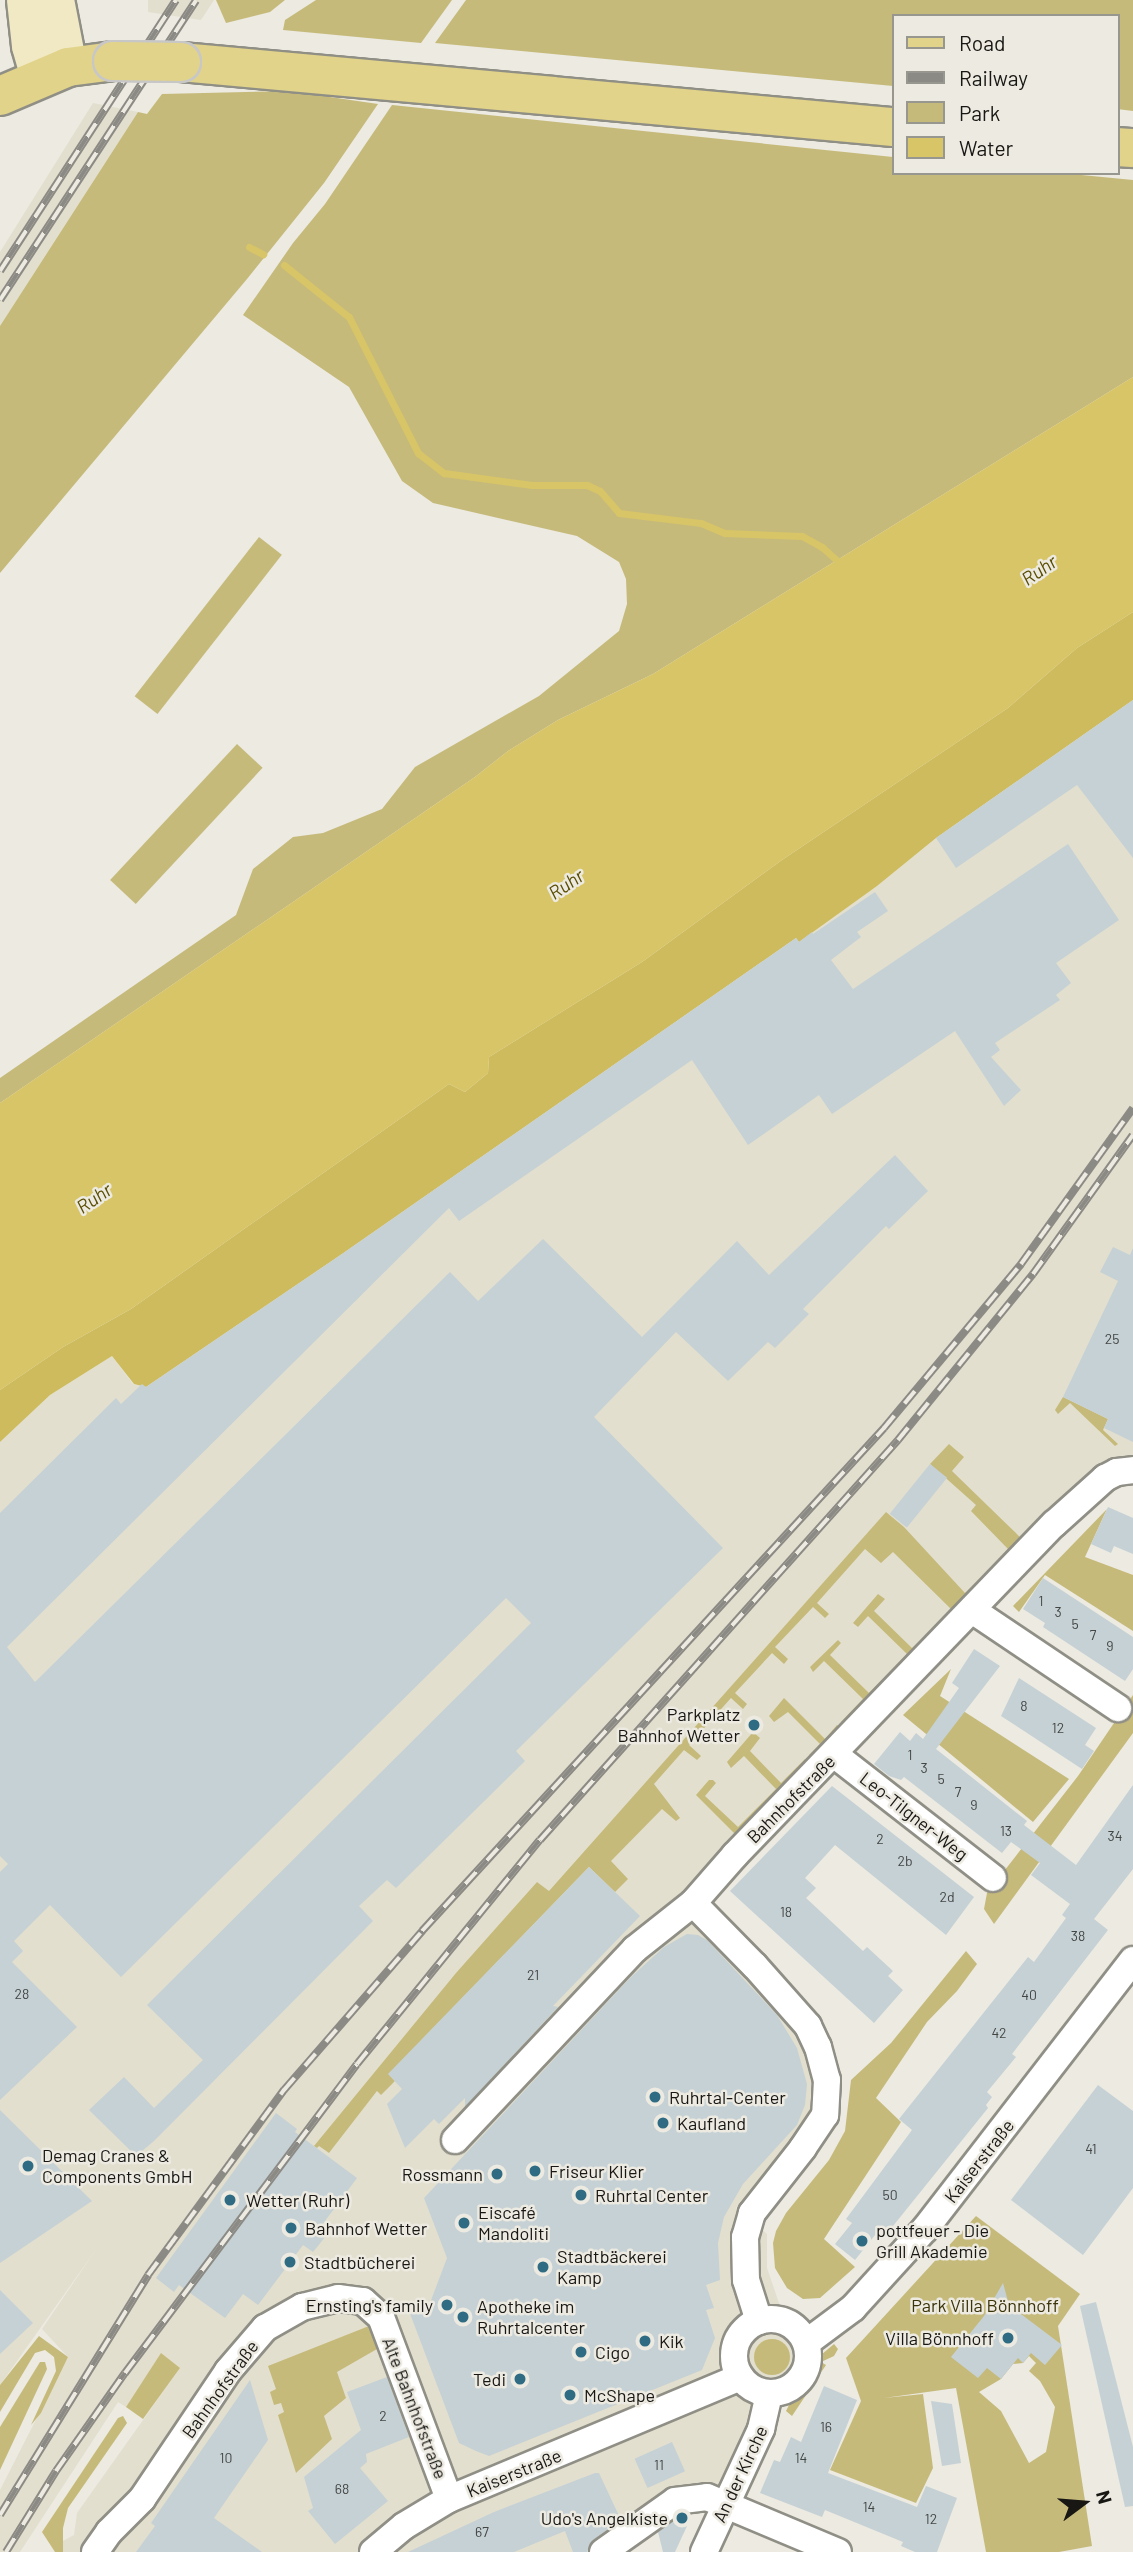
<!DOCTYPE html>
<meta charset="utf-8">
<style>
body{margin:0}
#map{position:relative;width:1133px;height:2552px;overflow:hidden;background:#eceae1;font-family:Barlow,sans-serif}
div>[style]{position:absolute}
.built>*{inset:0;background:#e2dfce}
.green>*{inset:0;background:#c6ba7b;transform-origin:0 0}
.round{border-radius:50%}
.forest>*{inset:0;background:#cebb5d}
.water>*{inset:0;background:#d8c567}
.stream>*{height:7px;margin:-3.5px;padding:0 3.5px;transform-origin:3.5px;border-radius:3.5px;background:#d8c567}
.building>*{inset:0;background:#c6d1d5;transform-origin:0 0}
.roads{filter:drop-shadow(2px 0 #908f86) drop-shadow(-2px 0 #908f86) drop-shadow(0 2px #908f86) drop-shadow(0 -2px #908f86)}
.street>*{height:26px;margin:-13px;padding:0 13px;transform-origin:13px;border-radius:13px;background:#fff}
.street>.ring{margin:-13px;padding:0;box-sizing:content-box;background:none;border:26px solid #fff;border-radius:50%}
.secondary>*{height:38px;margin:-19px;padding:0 19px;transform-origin:19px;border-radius:19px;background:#f0e9c4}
.primary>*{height:38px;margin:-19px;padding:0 19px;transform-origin:19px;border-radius:19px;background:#e1d389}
.rail>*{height:8px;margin-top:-4px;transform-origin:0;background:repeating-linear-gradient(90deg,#eceae1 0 16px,#8c8a84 0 32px);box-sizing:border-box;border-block:2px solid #8c8a84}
.bridges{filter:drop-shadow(2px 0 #c8c7c7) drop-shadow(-2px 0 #c8c7c7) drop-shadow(0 2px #c8c7c7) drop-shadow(0 -2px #c8c7c7)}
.primary-bridge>*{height:38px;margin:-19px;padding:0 19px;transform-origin:19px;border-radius:19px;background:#e1d389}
.dots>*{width:19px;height:19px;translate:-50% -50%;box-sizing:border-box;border:4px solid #eceae1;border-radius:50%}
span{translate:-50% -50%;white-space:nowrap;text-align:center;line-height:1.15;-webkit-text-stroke:5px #eceae1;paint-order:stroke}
.number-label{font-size:14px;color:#444644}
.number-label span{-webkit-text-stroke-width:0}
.poi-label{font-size:18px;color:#181714}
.right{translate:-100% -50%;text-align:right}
.left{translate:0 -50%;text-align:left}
.street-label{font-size:18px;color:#181714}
.park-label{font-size:18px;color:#3b340a}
.water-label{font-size:19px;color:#5a4d00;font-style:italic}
.legend{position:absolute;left:892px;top:14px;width:228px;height:161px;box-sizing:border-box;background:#eceae1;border:2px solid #97968f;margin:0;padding:9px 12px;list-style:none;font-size:21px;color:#181714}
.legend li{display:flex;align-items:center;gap:14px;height:35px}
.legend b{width:35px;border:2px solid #97968f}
.north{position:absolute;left:1049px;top:2468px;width:70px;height:70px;-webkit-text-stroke:5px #eceae1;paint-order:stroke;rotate:74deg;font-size:19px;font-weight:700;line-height:28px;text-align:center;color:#181714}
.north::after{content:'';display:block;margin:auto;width:24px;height:32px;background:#181714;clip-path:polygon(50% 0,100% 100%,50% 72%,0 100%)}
</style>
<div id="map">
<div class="built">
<i style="clip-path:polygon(148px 0,214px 0,201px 20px,148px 12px)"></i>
<i style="clip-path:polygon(93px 103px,138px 112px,0 326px,0 252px)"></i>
<i style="clip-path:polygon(evenodd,1133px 700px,1133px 1460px,685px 1903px,801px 2036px,810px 2059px,816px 2091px,810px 2118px,736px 2208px,767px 2234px,767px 2268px,781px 2309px,825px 2329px,806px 2343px,808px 2359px,797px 2383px,783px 2392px,769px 2394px,727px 2504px,706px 2497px,603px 2552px,63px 2552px,63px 2541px,74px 2535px,77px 2513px,180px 2368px,148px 2374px,126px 2407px,118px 2402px,20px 2552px,0 2552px,0 2490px,68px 2357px,42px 2329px,97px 2248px,0 2385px,0 1442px,50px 1395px,112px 1356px,133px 1384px,146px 1387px,342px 1254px,796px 938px,799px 941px,877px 886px,936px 838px,1133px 700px,580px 1857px,589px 1867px,388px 2074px,395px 2082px,377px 2091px,329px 2153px,319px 2146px,537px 1882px,549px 1892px,580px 1857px)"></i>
</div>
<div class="green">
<i style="clip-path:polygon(216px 0,285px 0,270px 12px,226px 23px)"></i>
<i style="clip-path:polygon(316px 0,452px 0,421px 43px,283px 30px,285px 20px)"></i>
<i style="clip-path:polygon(466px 0,1133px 0,1133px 111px,1117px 109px,1117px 16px,893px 16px,893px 86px,435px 43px)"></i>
<i style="clip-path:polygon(289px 91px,378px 104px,324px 183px,247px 279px,0 573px,0 326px,138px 112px,147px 114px,162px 94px)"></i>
<i style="clip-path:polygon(392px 105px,893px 157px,893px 173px,1061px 173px,1133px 180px,1133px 377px,653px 674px,558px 720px,508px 751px,475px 777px,0 1103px,0 1078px,236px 915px,253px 869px,293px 837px,323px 833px,382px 809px,415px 767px,539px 696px,619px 631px,627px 604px,626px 579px,619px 562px,577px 536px,433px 503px,402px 481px,349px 387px,243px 315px,293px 243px,325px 204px)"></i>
<i style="left:259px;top:537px;width:29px;height:202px;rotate:38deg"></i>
<i style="left:237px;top:744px;width:35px;height:186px;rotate:43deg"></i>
<i style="clip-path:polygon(1063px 1397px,1108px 1419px,1103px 1430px,1118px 1444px,1115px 1446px,1070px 1403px,1058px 1414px,1055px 1410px)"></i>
<i style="clip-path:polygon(949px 1444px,964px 1457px,952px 1471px,1022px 1539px,1000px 1568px,995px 1563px,1008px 1549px,971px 1511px,976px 1505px,930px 1464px)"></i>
<i style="clip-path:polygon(1107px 1509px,1085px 1557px,1133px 1575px,1133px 1631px,1045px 1575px,1019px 1612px,1013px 1606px)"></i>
<i style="clip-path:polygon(886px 1512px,904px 1527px,965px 1593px,981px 1578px,985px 1583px,945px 1625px,940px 1620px,951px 1609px,893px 1552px,881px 1563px,865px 1549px,817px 1603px,829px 1614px,825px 1618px,813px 1607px,775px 1647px,788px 1659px,784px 1664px,772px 1653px,735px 1693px,747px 1704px,743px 1709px,731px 1698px,689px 1745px,701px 1756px,697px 1760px,684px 1750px,654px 1784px,680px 1818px,676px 1821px,662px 1809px,611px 1861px,628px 1879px,615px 1892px,589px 1867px,389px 2074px,395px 2081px,381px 2095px,377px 2091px,329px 2153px,319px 2146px,317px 2148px,314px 2146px,456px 1973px,537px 1882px,549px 1891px)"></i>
<i style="clip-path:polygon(878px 1594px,885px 1599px,874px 1611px,912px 1648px,924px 1637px,929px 1641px,845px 1727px,841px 1722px,863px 1699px,824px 1661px,813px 1672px,810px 1667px,838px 1640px,841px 1643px,830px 1655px,869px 1693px,907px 1654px,868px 1616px,858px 1627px,853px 1623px)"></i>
<i style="clip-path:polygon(951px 1669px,940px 1696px,1069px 1779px,1033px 1822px,903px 1715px)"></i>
<i style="clip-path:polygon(1133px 1695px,1133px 1733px,994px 1924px,984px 1909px,987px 1893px,1078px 1776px)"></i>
<i style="clip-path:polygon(784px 1698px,825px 1739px,837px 1725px,842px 1730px,813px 1760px,809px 1755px,820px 1744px,788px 1712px,774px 1722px,769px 1716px)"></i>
<i style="clip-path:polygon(753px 1732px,760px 1738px,750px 1751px,781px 1783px,805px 1759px,809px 1763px,738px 1837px,696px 1795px,709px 1780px,713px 1780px,716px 1783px,705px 1796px,738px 1827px,776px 1789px,744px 1756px,731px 1768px,727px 1762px)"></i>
<i style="clip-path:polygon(966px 1951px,977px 1964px,957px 1991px,927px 2022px,876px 2098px,901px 2122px,824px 2239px,855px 2267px,820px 2298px,803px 2299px,787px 2288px,775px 2268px,773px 2243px,776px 2231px,786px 2213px,829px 2160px,845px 2131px,851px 2080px,891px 2043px)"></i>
<i style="clip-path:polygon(evenodd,976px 2216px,1080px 2294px,1058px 2326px,1092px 2546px,1059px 2552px,986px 2552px,956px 2388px,884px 2398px,923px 2394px,933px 2468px,916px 2503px,830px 2470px,861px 2401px,846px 2358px,976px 2216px,1029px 2356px,1036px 2363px,1029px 2371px,1040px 2381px,1055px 2407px,1046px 2452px,1029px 2463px,1001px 2411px,979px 2392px,1001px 2379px,1013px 2364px,1023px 2363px,1029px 2356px)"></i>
<i style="clip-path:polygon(369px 2326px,377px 2349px,337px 2372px,346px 2398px,324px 2416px,332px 2439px,296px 2473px,278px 2415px,284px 2412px,281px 2403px,274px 2405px,270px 2392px,276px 2389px,268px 2366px)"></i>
<i style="clip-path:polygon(39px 2336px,68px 2357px,41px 2413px,31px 2425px,56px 2371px,54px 2357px,45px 2350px,35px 2353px,0 2412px,0 2385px)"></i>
<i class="round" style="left:754px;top:2339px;width:36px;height:36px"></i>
<i style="clip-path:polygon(834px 2344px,838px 2349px,834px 2356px,821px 2362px,826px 2365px,792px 2416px,786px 2411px,789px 2405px,810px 2383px,821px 2355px)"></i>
<i style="clip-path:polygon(161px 2353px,180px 2368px,143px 2419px,126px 2407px)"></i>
<i style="clip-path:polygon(40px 2362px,45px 2362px,47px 2369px,0 2470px,0 2427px)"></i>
<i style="clip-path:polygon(123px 2416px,127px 2423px,68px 2508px,63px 2528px,63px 2552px,55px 2552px,42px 2532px,118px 2418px)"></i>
</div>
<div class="forest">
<i style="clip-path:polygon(1133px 612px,1133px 700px,936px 838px,877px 886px,799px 942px,796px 938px,342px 1254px,146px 1387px,134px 1384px,112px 1356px,50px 1395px,0 1442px,0 1390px,63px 1347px,131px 1309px,449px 1084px,465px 1092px,488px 1073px,489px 1057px,642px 962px,782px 860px,1008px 708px,1077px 648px)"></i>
</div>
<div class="water">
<i style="clip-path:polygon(1133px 377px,1133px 612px,1077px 648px,1008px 708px,782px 860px,642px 962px,489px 1057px,488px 1073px,465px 1092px,449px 1084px,131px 1309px,63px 1347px,0 1390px,0 1103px,475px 777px,508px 751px,558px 720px,653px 674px)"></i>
</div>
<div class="stream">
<i style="left:249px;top:247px;width:16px;rotate:27deg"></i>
<i style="left:284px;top:265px;width:83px;rotate:38.7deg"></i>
<i style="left:349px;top:317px;width:153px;rotate:63.1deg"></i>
<i style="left:418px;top:453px;width:33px;rotate:38deg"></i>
<i style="left:444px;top:473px;width:89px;rotate:7.8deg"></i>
<i style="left:532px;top:485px;width:55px"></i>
<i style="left:587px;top:485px;width:14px;rotate:25deg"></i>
<i style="left:600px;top:491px;width:29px;rotate:49deg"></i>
<i style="left:619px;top:513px;width:83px;rotate:7deg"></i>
<i style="left:701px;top:523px;width:26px;rotate:23deg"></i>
<i style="left:725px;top:533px;width:77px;rotate:2.2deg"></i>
<i style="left:802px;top:536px;width:23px;rotate:29deg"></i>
<i style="left:822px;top:547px;width:25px;rotate:42deg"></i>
</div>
<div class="building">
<i style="clip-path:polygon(1133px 700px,1133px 858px,1077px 785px,956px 868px,936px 838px)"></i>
<i style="clip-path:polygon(1068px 844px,1119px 920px,1056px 963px,1071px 983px,1056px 995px,1060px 1000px,995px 1043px,1000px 1050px,991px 1057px,1021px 1090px,1004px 1106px,955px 1031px,832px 1114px,819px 1095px,748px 1145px,692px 1060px,459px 1221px,449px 1208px,7px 1647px,35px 1682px,450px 1272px,478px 1301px,543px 1239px,642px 1337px,737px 1241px,769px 1275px,895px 1155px,928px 1191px,889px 1229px,886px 1226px,803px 1309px,809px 1314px,775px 1348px,768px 1342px,728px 1381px,676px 1332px,594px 1417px,723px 1548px,516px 1751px,525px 1761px,396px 1888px,387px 1880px,359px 1906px,373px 1921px,154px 2141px,136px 2156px,89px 2110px,124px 2077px,154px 2108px,203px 2060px,147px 2005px,531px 1623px,506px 1598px,121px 1977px,50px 1905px,14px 1941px,23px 1951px,12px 1962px,77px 2027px,0 2100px,0 1872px,8px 1864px,0 1856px,0 1513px,116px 1398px,121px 1404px,142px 1384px,146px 1387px,342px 1254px,796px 938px,799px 942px,812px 932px,813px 934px,875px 892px,888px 911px,857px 932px,861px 937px,831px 960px,853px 989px)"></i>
<i style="clip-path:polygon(1113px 1247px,1130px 1255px,1133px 1248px,1133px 1442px,1104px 1428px,1108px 1419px,1063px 1397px,1118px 1281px,1100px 1272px)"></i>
<i style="left:930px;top:1464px;width:22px;height:64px;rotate:39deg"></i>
<i style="clip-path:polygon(1108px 1507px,1133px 1518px,1133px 1554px,1114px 1546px,1111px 1553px,1091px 1544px)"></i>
<i style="clip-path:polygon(1043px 1578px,1133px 1637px,1133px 1669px,1125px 1681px,1043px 1627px,1045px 1623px,1023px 1609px)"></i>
<i style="clip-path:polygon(974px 1649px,1000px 1666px,936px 1749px,1027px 1821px,1024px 1825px,1076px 1865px,1133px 1785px,1133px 1869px,1094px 1919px,1108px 1930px,1012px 2054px,1016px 2057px,987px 2092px,992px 2097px,986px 2105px,988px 2108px,889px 2231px,884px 2234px,879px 2230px,855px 2260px,835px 2244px,852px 2223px,846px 2219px,912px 2130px,899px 2119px,1028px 1957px,1034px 1962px,1066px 1918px,1062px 1915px,1070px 1904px,1031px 1875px,1040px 1863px,1011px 1842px,1002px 1853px,904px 1777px,901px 1780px,889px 1776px,874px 1764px,900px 1732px,910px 1741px,916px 1733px,923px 1739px,959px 1688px,952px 1683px)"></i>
<i style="clip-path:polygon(1019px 1678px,1096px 1728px,1085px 1745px,1094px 1751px,1082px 1769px,1001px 1716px)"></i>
<i style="clip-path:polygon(832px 1786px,974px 1897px,946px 1935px,835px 1845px,805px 1878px,816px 1888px,806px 1898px,863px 1951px,867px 1947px,893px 1971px,888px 1976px,903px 1990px,874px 2023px,730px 1891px)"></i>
<i style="clip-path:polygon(589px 1867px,640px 1916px,553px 2006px,558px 2007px,465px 2107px,465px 2098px,439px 2124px,434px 2119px,405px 2148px,387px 2104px,402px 2089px,388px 2074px)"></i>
<i style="clip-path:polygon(687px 1934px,698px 1935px,707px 1940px,777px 2015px,797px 2048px,807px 2084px,805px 2105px,797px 2125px,743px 2184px,724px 2217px,718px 2243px,720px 2280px,706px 2285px,714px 2308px,706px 2310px,715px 2338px,702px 2370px,489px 2456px,476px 2451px,459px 2443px,409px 2311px,430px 2303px,447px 2258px,424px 2198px,630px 1978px,664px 1947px)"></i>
<i style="clip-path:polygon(1098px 2085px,1133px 2111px,1133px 2188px,1083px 2255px,1011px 2200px)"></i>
<i style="clip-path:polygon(0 2110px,92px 2201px,0 2263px)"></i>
<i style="clip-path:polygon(276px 2113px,297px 2129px,295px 2132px,357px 2178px,322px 2225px,330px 2231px,313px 2252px,303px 2245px,258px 2305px,243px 2294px,225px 2318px,179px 2285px,174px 2292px,156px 2278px)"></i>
<i style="clip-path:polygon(1003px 2283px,1009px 2305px,1062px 2345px,1045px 2365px,1031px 2353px,1023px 2363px,1018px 2358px,1001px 2379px,987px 2368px,978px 2378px,951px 2357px,984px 2316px)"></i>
<i style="clip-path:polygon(0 2290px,33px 2323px,0 2354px)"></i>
<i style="clip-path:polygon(1096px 2302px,1133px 2447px,1133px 2506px,1125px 2507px,1080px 2306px)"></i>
<i style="clip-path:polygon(387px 2377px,409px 2437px,366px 2454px,367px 2462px,360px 2468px,388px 2501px,335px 2544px,308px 2511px,313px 2508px,304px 2477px,361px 2430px,347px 2392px)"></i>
<i style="clip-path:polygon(250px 2380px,268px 2440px,214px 2518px,262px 2552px,136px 2552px,155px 2526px,151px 2523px)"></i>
<i style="clip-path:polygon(824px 2386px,857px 2400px,828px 2473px,917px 2507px,926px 2486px,957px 2498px,937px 2552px,915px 2552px,901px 2546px,903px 2542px,825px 2510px,822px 2517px,760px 2493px,774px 2460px,780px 2462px,791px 2437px,801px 2442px)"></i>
<i style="clip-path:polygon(931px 2401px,952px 2404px,961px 2463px,942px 2466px)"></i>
<i style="left:672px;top:2442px;width:32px;height:41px;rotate:66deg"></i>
<i style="clip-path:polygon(595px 2473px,599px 2473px,621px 2520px,593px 2540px,587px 2552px,573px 2552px,565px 2531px,514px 2552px,408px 2552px,494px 2512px)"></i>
<i style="clip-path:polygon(681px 2516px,687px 2526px,675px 2552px,663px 2552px,658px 2532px)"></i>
</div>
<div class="roads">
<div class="street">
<i style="left:972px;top:1610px;width:176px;rotate:33.9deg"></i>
<i style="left:835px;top:1755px;width:200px;rotate:37.9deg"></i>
<i style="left:693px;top:1903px;width:88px;rotate:45.5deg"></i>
<i style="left:755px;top:1966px;width:80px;rotate:48.5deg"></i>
<i style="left:808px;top:2026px;width:23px;rotate:65deg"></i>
<i style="left:818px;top:2047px;width:34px;rotate:75deg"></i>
<i style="left:827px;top:2080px;width:35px;rotate:93deg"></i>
<i style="left:825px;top:2115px;width:40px;rotate:124deg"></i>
<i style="left:803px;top:2148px;width:83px;rotate:128.1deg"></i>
<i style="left:752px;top:2213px;width:25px;rotate:106deg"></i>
<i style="left:745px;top:2237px;width:43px;rotate:88.7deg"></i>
<i style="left:746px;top:2280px;width:43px;rotate:72.4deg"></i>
<i style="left:455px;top:2140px;width:262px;rotate:-46.7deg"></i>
<i style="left:635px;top:1949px;width:74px;rotate:-38.4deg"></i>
<i style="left:693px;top:1903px;width:64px;rotate:-48.8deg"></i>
<i style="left:735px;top:1855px;width:460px;rotate:-46.1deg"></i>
<i style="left:1054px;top:1524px;width:69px;rotate:-42deg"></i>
<i style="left:1105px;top:1478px;width:13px;rotate:-27deg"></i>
<i style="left:1117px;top:1472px;width:16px;rotate:-7deg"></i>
<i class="ring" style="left:734px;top:2319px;width:48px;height:48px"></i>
<i style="left:806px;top:2343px;width:59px;rotate:-36.7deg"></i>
<i style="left:853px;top:2308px;width:107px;rotate:-47.7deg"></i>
<i style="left:925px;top:2229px;width:340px;rotate:-52.3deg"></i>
<i style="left:95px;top:2552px;width:24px;rotate:-55deg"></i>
<i style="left:109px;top:2532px;width:47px;rotate:-45deg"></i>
<i style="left:142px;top:2499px;width:154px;rotate:-56.1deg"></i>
<i style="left:228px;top:2371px;width:57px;rotate:-49.3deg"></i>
<i style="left:265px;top:2328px;width:43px;rotate:-29.6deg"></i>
<i style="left:302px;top:2307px;width:37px;rotate:-14deg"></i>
<i style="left:338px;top:2298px;width:25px;rotate:7deg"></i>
<i style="left:363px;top:2301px;width:24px;rotate:42deg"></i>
<i style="left:381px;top:2317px;width:194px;rotate:69.5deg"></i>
<i style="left:373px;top:2552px;width:40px;rotate:-40deg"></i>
<i style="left:404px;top:2526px;width:52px;rotate:-31deg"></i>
<i style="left:449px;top:2499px;width:316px;rotate:-22.7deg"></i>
<i style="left:603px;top:2552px;width:88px;rotate:-35.3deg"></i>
<i style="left:675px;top:2501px;width:32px;rotate:-7deg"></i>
<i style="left:707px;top:2497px;width:142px;rotate:22.8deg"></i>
<i style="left:704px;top:2552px;width:136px;rotate:-65.1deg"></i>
<i style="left:761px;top:2429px;width:36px;rotate:-77deg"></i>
</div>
<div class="secondary">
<i style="left:26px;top:0;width:46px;rotate:83.8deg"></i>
<i style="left:31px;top:46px;width:32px;rotate:74deg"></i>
<i style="left:55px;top:0;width:68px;rotate:79deg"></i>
</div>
<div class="primary">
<i style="left:181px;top:62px;width:715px;rotate:5.22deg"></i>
<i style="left:0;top:96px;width:74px;rotate:-23.1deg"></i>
<i style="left:68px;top:67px;width:45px;rotate:-7.6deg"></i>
<i style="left:1117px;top:147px;width:16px;rotate:4deg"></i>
</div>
</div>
<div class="rail">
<i style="left:0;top:271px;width:323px;rotate:-57deg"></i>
<i style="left:0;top:300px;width:358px;rotate:-56.8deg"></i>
<i style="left:0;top:2515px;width:282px;rotate:-58.3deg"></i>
<i style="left:148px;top:2275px;width:230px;rotate:-53.7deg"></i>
<i style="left:284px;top:2090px;width:211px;rotate:-49deg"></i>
<i style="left:422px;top:1931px;width:683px;rotate:-47.43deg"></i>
<i style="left:884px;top:1428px;width:214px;rotate:-50.1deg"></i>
<i style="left:1021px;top:1264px;width:192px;rotate:-54.3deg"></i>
<i style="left:6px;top:2552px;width:95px;rotate:-58.3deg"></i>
<i style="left:56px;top:2471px;width:120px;rotate:-54.9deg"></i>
<i style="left:125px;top:2373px;width:386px;rotate:-53.1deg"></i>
<i style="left:357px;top:2064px;width:289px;rotate:-50.8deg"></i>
<i style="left:540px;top:1840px;width:537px;rotate:-48.17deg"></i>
<i style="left:898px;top:1440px;width:214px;rotate:-50.9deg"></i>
<i style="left:1033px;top:1274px;width:171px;rotate:-54.3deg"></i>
</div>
<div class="bridges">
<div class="primary-bridge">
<i style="left:113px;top:61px;width:68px;rotate:0.8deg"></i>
</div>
</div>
<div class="dots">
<i style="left:754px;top:1725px;background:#2f6c83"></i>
<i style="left:655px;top:2097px;background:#2f6c83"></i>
<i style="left:663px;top:2123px;background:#2f6c83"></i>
<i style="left:28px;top:2166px;background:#2f6c83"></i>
<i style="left:535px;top:2171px;background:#2f6c83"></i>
<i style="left:497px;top:2174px;background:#2f6c83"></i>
<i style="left:581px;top:2195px;background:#2f6c83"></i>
<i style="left:230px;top:2200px;background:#2f6c83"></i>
<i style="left:464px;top:2223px;background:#2f6c83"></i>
<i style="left:291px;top:2228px;background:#2f6c83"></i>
<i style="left:862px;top:2241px;background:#2f6c83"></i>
<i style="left:290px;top:2262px;background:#2f6c83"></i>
<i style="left:543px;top:2267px;background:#2f6c83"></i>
<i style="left:447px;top:2305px;background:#2f6c83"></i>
<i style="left:463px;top:2317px;background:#2f6c83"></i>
<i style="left:1008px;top:2338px;background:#2f6c83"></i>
<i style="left:645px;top:2341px;background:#2f6c83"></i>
<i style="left:581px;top:2352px;background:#2f6c83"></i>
<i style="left:520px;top:2379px;background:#2f6c83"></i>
<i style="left:570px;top:2395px;background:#2f6c83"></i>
<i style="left:682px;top:2518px;background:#2f6c83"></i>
</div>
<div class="number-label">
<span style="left:1112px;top:1339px">25</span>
<span style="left:1041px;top:1601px">1</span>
<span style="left:1058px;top:1612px">3</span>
<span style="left:1075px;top:1624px">5</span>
<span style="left:1093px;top:1635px">7</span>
<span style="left:1110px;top:1646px">9</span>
<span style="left:1024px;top:1706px">8</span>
<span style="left:1058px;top:1728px">12</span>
<span style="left:910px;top:1755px">1</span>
<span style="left:924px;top:1768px">3</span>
<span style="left:941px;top:1779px">5</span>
<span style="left:958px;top:1792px">7</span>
<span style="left:974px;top:1805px">9</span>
<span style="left:1006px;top:1831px">13</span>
<span style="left:1115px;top:1836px">34</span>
<span style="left:880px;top:1839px">2</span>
<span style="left:905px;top:1861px">2b</span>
<span style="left:947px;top:1897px">2d</span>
<span style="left:786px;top:1912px">18</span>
<span style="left:1078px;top:1936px">38</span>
<span style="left:533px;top:1975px">21</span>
<span style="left:22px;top:1994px">28</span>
<span style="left:1029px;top:1995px">40</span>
<span style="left:999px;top:2033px">42</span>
<span style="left:1091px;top:2149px">41</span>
<span style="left:890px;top:2195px">50</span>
<span style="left:383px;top:2416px">2</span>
<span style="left:826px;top:2427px">16</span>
<span style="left:226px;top:2458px">10</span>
<span style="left:801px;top:2458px">14</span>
<span style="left:659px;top:2465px">11</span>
<span style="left:342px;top:2489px">68</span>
<span style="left:869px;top:2507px">14</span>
<span style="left:931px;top:2519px">12</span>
<span style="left:482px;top:2532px">67</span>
</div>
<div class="poi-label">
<span class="right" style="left:740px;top:1725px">Parkplatz<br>Bahnhof Wetter</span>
<span class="left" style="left:669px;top:2097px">Ruhrtal-Center</span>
<span class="left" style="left:677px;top:2123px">Kaufland</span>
<span class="left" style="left:42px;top:2166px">Demag Cranes &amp;<br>Components GmbH</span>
<span class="left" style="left:549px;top:2171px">Friseur Klier</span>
<span class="right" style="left:483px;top:2174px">Rossmann</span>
<span class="left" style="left:595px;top:2195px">Ruhrtal Center</span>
<span class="left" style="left:246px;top:2200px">Wetter (Ruhr)</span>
<span class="left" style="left:478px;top:2223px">Eiscafé<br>Mandoliti</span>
<span class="left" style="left:305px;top:2228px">Bahnhof Wetter</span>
<span class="left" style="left:876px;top:2241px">pottfeuer - Die<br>Grill Akademie</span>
<span class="left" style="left:557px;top:2267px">Stadtbäckerei<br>Kamp</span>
<span class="left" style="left:304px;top:2262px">Stadtbücherei</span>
<span class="right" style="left:433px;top:2305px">Ernsting's family</span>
<span class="left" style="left:477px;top:2317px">Apotheke im<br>Ruhrtalcenter</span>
<span class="right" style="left:994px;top:2338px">Villa Bönnhoff</span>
<span class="left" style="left:659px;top:2341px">Kik</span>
<span class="left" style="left:595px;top:2352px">Cigo</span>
<span class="right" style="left:506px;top:2379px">Tedi</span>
<span class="left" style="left:584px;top:2395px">McShape</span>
<span class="right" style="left:668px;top:2518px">Udo's Angelkiste</span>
</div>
<div class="street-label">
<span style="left:791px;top:1799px;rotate:-45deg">Bahnhofstraße</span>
<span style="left:914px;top:1816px;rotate:38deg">Leo-Tilgner-Weg</span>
<span style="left:979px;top:2161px;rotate:-52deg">Kaiserstraße</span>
<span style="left:220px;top:2389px;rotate:-54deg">Bahnhofstraße</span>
<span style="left:415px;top:2408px;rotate:69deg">Alte Bahnhofstraße</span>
<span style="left:514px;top:2473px;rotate:-22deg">Kaiserstraße</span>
<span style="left:740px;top:2474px;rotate:-65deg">An der Kirche</span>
</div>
<div class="park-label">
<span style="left:985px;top:2305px">Park Villa Bönnhoff</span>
</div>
<div class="water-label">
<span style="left:1039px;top:570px;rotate:-34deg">Ruhr</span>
<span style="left:566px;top:884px;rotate:-34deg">Ruhr</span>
<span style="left:94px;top:1198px;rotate:-34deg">Ruhr</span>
</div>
<ul class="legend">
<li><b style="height:9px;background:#e1d389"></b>Road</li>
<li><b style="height:9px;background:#8c8a84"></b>Railway</li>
<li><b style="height:19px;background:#c6ba7b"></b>Park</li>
<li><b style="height:19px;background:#d8c567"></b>Water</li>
</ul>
<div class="north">N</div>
</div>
